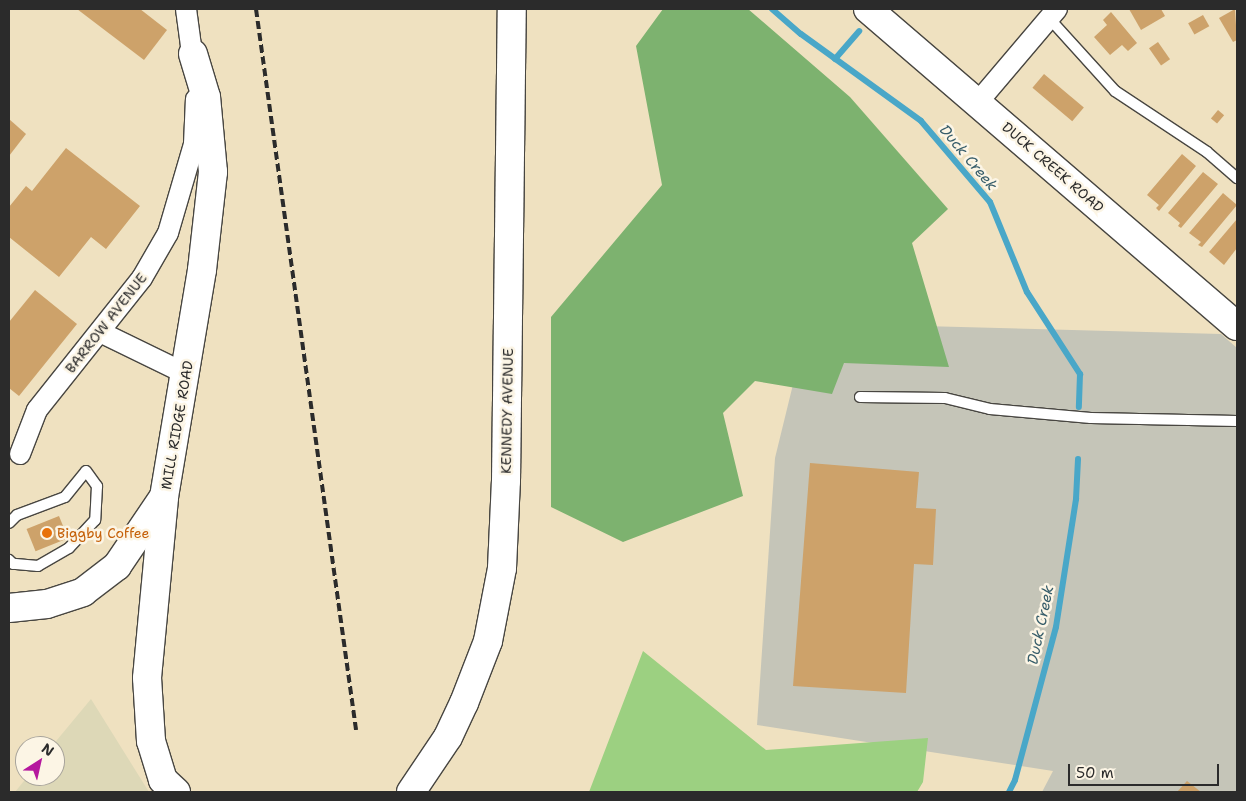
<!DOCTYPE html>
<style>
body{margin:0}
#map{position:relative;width:1246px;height:801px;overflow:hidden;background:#efe1c0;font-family:"Shantell Sans",sans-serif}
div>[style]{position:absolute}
.built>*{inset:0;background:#ddd8b7}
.industrial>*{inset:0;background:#c5c5b8}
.green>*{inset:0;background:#9cd081}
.forest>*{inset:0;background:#7db26f}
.stream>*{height:6px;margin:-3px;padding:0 3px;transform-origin:3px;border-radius:3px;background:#49a7c8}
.building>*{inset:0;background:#cda26a;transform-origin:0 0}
.roads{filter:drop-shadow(1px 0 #484641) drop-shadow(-1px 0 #484641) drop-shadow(0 1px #484641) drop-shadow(0 -1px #484641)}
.lane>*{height:10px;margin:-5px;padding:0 5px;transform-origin:5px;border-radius:5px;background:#fff}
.street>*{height:20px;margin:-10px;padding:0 10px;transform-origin:10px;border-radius:10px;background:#fff}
.secondary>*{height:28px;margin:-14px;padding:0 14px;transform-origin:14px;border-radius:14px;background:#fff}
.rail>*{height:4px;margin-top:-2px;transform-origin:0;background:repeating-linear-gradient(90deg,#2b2b2b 0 8px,transparent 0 12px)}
.dots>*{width:14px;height:14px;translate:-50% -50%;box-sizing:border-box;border:2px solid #fcf5e5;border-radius:50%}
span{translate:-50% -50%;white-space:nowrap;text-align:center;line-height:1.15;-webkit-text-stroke:5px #fcf5e5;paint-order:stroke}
.street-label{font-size:14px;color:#2b2b2b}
.food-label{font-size:14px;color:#c56008}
.left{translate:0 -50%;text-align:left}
.water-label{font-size:15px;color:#375d6a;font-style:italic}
.frame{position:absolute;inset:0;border:10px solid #2b2b2b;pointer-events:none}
.north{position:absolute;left:15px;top:736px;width:50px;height:50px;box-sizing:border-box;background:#fcf5e5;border:1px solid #a8a49b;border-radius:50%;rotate:35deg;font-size:14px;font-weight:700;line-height:20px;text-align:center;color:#2b2b2b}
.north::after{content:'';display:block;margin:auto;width:18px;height:22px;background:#b5179e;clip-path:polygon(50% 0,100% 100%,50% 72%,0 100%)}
.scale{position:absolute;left:1068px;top:764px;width:151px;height:22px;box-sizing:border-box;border:2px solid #2b2b2b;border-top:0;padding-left:6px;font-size:15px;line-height:18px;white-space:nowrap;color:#2b2b2b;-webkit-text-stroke:4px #fcf5e5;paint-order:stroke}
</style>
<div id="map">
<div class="built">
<i style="clip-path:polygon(91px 699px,149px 792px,15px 792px,28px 776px,55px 776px,55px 746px,52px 746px)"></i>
</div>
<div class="industrial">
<i style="clip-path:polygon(808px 323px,1221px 334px,1237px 348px,1237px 792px,1042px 792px,1053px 771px,757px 725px,775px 458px)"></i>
</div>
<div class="green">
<i style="clip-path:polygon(643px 651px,766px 750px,928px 738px,923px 782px,917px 792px,589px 792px)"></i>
</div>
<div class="forest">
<i style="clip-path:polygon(663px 9px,748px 9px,850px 97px,948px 209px,912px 243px,949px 367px,844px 363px,832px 394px,755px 381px,723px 413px,743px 496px,623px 542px,551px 507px,551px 317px,662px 185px,636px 46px)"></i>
</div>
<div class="stream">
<i style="left:772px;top:9px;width:38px;rotate:41deg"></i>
<i style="left:801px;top:34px;width:148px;rotate:35.9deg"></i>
<i style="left:921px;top:121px;width:106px;rotate:49.6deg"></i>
<i style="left:990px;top:202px;width:97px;rotate:67.7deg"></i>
<i style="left:1027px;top:292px;width:98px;rotate:57.1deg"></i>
<i style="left:1080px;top:374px;width:33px;rotate:92deg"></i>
<i style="left:835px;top:59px;width:37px;rotate:-49deg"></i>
<i style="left:1009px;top:792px;width:13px;rotate:-63deg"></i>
<i style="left:1015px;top:780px;width:158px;rotate:-75deg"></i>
<i style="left:1056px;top:627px;width:130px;rotate:-81.1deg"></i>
<i style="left:1076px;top:499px;width:40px;rotate:-87.1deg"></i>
</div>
<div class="building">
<i style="clip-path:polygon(77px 9px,140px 9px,167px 30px,144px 60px)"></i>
<i style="clip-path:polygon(1129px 9px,1161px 9px,1165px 16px,1141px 30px)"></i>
<i style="clip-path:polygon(1235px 9px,1237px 40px,1233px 42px,1219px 18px)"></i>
<i style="clip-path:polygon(1111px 12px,1137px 43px,1128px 51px,1122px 45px,1110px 55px,1094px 37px,1107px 25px,1103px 20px)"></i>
<i style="left:1203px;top:15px;width:13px;height:17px;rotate:61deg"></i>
<i style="left:1158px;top:42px;width:21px;height:11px;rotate:55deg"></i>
<i style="left:1044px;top:74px;width:52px;height:18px;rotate:40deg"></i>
<i style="left:1218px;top:110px;width:8px;height:11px;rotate:40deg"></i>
<i style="clip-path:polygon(9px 119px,26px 134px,9px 156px)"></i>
<i style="clip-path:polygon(66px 148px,140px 206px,106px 249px,91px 237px,59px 277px,9px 237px,9px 207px,26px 186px,32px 191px)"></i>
<i style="clip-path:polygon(1182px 154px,1196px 166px,1159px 211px,1156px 208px,1159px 205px,1147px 195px)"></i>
<i style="clip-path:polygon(1203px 172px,1218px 184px,1181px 228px,1178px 226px,1180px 223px,1168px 213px)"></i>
<i style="clip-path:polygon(1223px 193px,1237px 205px,1202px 247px,1198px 245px,1201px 242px,1189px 233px)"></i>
<i style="clip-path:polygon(1237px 219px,1237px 248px,1224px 265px,1209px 252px)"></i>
<i style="clip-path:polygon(35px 290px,77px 324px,19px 396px,9px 388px,9px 322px)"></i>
<i style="clip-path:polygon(810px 463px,919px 472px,916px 508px,936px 509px,933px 565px,914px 564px,906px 693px,793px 686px)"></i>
<i style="left:59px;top:516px;width:24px;height:35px;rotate:68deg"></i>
<i style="clip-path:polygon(1187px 781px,1201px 792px,1177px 792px)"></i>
</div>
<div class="roads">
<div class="lane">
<i style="left:1048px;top:17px;width:100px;rotate:47.8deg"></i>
<i style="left:1115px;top:91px;width:110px;rotate:33.5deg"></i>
<i style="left:1207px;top:152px;width:40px;rotate:41deg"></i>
<i style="left:860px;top:397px;width:85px;rotate:0.7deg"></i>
<i style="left:945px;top:398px;width:46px;rotate:13.7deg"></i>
<i style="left:990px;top:409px;width:101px;rotate:5.1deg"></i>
<i style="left:1091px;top:418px;width:146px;rotate:1.2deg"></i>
<i style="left:9px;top:523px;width:11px;rotate:-45deg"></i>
<i style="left:17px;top:515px;width:51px;rotate:-20.6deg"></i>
<i style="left:65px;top:497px;width:33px;rotate:-51deg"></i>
<i style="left:86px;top:471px;width:19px;rotate:54deg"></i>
<i style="left:97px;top:486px;width:34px;rotate:93deg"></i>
<i style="left:95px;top:520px;width:38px;rotate:133deg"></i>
<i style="left:69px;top:548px;width:36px;rotate:150deg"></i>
<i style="left:38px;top:566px;width:25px;rotate:-175deg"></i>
<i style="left:13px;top:564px;width:6px;rotate:-135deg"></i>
</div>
<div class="street">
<i style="left:186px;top:9px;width:60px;rotate:82.3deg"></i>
<i style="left:978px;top:102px;width:122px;rotate:-49.7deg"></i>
<i style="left:100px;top:332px;width:96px;rotate:26deg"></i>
<i style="left:20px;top:454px;width:47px;rotate:-68.9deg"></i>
<i style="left:37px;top:410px;width:169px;rotate:-51.5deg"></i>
<i style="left:142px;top:278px;width:52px;rotate:-60deg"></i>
<i style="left:168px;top:233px;width:93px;rotate:-73.7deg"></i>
<i style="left:194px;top:144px;width:45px;rotate:-87.5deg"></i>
</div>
<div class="secondary">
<i style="left:868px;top:9px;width:486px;rotate:40.7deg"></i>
<i style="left:9px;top:608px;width:38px;rotate:-6deg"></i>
<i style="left:47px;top:604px;width:38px;rotate:-18deg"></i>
<i style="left:83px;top:592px;width:43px;rotate:-37.4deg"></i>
<i style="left:117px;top:566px;width:82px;rotate:-55.9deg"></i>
<i style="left:176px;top:792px;width:18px;rotate:-137deg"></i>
<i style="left:163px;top:780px;width:41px;rotate:-107.1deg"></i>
<i style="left:151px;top:741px;width:63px;rotate:-93.6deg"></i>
<i style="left:147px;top:678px;width:182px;rotate:-84.6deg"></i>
<i style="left:164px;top:497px;width:230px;rotate:-80.5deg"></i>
<i style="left:202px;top:270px;width:99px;rotate:-83.6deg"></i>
<i style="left:213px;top:172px;width:75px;rotate:-95.3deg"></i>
<i style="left:206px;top:97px;width:45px;rotate:-106.8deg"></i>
<i style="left:411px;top:792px;width:66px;rotate:-56.1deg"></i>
<i style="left:448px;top:737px;width:38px;rotate:-65deg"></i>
<i style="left:464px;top:703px;width:66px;rotate:-68.8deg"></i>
<i style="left:488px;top:641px;width:74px;rotate:-79.1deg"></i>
<i style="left:502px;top:568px;width:87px;rotate:-87.4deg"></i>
<i style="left:506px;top:481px;width:472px;rotate:-89.3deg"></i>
</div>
</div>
<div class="rail">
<i style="left:256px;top:9px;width:728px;rotate:82.1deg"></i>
</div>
<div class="dots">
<i style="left:47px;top:533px;background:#e8710a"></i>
</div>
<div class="street-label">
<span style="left:1053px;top:167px;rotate:41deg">DUCK CREEK ROAD</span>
<span style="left:106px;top:323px;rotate:-52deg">BARROW AVENUE</span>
<span style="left:507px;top:411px;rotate:-89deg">KENNEDY AVENUE</span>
<span style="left:177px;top:425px;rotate:-80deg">MILL RIDGE ROAD</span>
</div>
<div class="food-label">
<span class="left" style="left:57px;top:533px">Biggby Coffee</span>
</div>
<div class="water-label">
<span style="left:968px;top:158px;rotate:50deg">Duck Creek</span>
<span style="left:1041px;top:625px;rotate:-78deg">Duck Creek</span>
</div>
<div class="frame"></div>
<div class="north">N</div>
<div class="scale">50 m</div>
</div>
